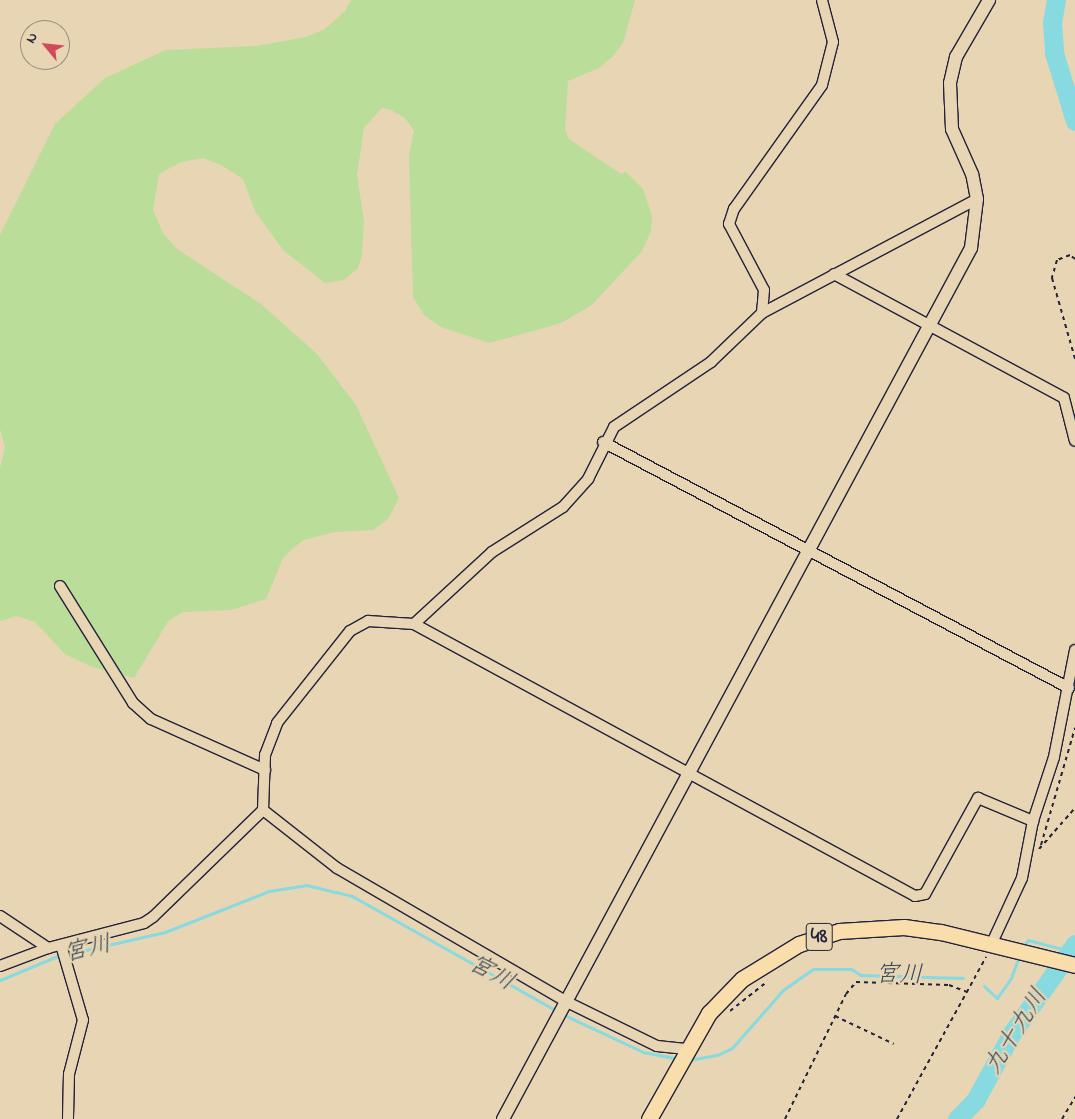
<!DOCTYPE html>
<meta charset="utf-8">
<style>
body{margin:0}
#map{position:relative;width:1075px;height:1119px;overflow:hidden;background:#e7d5b3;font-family:"Indie Flower","Klee One",sans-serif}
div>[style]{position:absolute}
.green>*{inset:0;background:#bade99}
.stream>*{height:3px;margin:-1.5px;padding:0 1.5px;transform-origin:1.5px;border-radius:1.5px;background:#88dae1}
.river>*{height:19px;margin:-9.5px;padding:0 9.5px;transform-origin:9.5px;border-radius:9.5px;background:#88dae1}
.path>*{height:2px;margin-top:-1px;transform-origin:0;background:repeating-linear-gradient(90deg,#22223b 0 4px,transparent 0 8px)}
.roads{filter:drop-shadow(1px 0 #22223b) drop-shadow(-1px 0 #22223b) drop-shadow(0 1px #22223b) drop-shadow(0 -1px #22223b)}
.minor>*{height:10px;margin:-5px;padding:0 5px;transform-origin:5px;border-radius:5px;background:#e7d5b3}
.tertiary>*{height:12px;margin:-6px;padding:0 6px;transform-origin:6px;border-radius:6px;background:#e7d5b3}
.primary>*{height:15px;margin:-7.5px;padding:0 7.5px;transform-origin:7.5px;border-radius:7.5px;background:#f9deab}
span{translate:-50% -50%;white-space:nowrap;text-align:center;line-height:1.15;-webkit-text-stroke:4.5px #e7d5b3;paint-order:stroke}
.shield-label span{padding:1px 4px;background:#e7d5b3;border:1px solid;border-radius:4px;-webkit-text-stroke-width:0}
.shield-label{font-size:21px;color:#22223b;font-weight:700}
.water-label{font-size:24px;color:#36475c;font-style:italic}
.north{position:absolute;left:20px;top:20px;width:50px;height:50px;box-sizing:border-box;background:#e7d5b3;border:1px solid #988d83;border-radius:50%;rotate:298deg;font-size:14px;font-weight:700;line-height:20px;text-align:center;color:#22223b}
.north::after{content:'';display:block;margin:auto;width:18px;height:22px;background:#d1495b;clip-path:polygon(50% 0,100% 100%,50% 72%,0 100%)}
</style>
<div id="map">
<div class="green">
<i style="clip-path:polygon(351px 0,635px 0,623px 43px,613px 56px,599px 68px,568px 81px,565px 129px,569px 139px,621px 174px,626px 172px,643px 189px,652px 216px,651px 231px,642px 251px,592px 305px,561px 323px,490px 343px,441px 327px,424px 315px,413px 297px,409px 155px,414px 131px,405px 118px,391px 110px,382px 108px,364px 128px,357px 175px,364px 222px,362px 255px,358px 268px,344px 280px,325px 283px,283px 250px,255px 211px,243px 179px,221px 165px,203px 158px,181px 162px,159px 174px,153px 210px,163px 233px,177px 249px,261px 304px,317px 354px,356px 405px,399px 498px,388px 519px,373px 530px,334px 532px,304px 540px,292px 549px,283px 558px,266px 599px,231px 610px,183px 612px,169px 620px,134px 678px,92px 667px,65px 654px,35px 622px,17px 616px,0 621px,0 468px,5px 447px,0 429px,0 235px,55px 124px,105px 78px,166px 50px,256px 46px,306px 37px,325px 29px,345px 11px)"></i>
</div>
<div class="stream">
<i style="left:1022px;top:948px;width:10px;rotate:-53deg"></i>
<i style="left:1028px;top:940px;width:43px;rotate:14.7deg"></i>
<i style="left:0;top:980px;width:60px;rotate:-22.7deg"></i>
<i style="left:55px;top:957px;width:113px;rotate:-12.8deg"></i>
<i style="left:165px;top:932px;width:112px;rotate:-21.5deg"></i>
<i style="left:269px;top:891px;width:37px;rotate:-9deg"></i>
<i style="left:306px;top:885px;width:47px;rotate:13.4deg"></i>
<i style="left:352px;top:896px;width:235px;rotate:29.3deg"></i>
<i style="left:984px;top:986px;width:18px;rotate:43deg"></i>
<i style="left:997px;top:998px;width:24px;rotate:-55deg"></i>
<i style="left:1011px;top:978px;width:23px;rotate:-70deg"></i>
<i style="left:562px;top:1014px;width:89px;rotate:25.1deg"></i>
<i style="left:643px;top:1052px;width:37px;rotate:11deg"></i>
<i style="left:688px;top:1060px;width:29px;rotate:-10deg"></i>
<i style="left:717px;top:1055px;width:17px;rotate:-25deg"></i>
<i style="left:732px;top:1048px;width:77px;rotate:-48.7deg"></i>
<i style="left:783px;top:990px;width:37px;rotate:-35deg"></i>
<i style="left:813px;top:969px;width:38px"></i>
<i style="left:851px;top:969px;width:12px;rotate:31deg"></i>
<i style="left:861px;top:975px;width:102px;rotate:1.7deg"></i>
</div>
<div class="river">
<i style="left:1056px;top:0;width:22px;rotate:100deg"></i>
<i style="left:1052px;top:22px;width:31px;rotate:86deg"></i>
<i style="left:1054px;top:53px;width:71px;rotate:72.8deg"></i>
<i style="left:957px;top:1119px;width:28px;rotate:-46deg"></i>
<i style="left:976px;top:1099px;width:75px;rotate:-61.4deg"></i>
<i style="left:1012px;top:1033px;width:109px;rotate:-54.7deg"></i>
</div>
<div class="path">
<i style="left:1075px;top:259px;width:6px;rotate:-141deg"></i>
<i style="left:1070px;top:255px;width:14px;rotate:159deg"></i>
<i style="left:1057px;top:260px;width:19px;rotate:106deg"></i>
<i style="left:1052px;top:278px;width:84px;rotate:74.1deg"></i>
<i style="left:1041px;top:845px;width:122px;rotate:-73.8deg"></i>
<i style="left:1039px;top:849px;width:55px;rotate:-48.7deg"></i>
<i style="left:730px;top:1011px;width:48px;rotate:-38.3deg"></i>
<i style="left:835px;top:1016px;width:65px;rotate:25.4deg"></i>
<i style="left:785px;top:1119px;width:139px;rotate:-64deg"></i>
<i style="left:846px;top:994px;width:16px;rotate:-50deg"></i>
<i style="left:856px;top:982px;width:93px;rotate:1.8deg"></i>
<i style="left:949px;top:985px;width:19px;rotate:21deg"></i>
<i style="left:897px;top:1119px;width:185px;rotate:-61.2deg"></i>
<i style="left:1062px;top:1119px;width:26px;rotate:-59deg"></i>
</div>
<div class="roads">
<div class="minor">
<i style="left:834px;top:274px;width:261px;rotate:28.3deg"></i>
<i style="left:1064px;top:398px;width:44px;rotate:75.7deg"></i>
<i style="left:762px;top:313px;width:23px;rotate:-85deg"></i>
<i style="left:764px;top:290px;width:75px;rotate:-117.9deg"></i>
<i style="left:729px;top:224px;width:16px;rotate:-72deg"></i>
<i style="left:734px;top:209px;width:152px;rotate:-54.6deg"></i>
<i style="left:822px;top:85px;width:44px;rotate:-75.7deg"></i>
<i style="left:833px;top:42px;width:43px;rotate:-104.7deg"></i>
<i style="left:603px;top:442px;width:527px;rotate:27.83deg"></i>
<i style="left:60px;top:586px;width:138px;rotate:58deg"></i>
<i style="left:133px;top:703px;width:24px;rotate:42deg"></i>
<i style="left:151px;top:719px;width:125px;rotate:24.1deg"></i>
<i style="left:414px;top:624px;width:106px;rotate:-42.7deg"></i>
<i style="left:492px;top:552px;width:84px;rotate:-32.4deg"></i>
<i style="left:563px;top:507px;width:38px;rotate:-48deg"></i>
<i style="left:588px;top:479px;width:58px;rotate:-63.4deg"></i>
<i style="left:614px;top:427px;width:117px;rotate:-33.8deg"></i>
<i style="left:711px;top:362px;width:71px;rotate:-43.9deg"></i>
<i style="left:762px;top:313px;width:243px;rotate:-27.9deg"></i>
<i style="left:263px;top:810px;width:94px;rotate:38.1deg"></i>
<i style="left:337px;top:868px;width:266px;rotate:30.2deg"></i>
<i style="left:567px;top:1002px;width:100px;rotate:26.1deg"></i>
<i style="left:657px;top:1046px;width:29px;rotate:6deg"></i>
<i style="left:0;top:916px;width:58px;rotate:33.7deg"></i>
<i style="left:61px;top:945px;width:78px;rotate:73.7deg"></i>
<i style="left:83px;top:1020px;width:56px;rotate:104.5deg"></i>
<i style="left:69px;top:1074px;width:45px;rotate:91.3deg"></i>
<i style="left:991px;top:945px;width:74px;rotate:-65.2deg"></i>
<i style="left:1022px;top:878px;width:58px;rotate:-79.1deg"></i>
<i style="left:1033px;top:821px;width:67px;rotate:-71.8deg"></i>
<i style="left:1054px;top:757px;width:109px;rotate:-78.9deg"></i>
<i style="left:0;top:966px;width:51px;rotate:-20.6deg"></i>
<i style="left:48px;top:948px;width:99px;rotate:-14.6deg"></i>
<i style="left:144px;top:923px;width:11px;rotate:-34deg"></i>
<i style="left:153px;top:917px;width:153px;rotate:-44.2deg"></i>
<i style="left:263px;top:810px;width:55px;rotate:-87.9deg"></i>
<i style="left:265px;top:755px;width:34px;rotate:-69deg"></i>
<i style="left:277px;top:723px;width:117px;rotate:-51.6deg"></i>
<i style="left:350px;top:631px;width:21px;rotate:-29deg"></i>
<i style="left:368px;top:621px;width:46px;rotate:3.7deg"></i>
<i style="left:414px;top:624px;width:570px;rotate:28.5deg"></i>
<i style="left:915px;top:896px;width:10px;rotate:-11deg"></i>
<i style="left:925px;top:894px;width:110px;rotate:-61.1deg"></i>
<i style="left:978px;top:798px;width:60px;rotate:22.7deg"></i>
</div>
<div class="tertiary">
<i style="left:503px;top:1119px;width:989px;rotate:-61.75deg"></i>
<i style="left:971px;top:248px;width:49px;rotate:-83deg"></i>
<i style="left:977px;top:199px;width:25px;rotate:-101deg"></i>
<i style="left:972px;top:174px;width:49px;rotate:-114deg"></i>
<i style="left:952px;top:129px;width:46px;rotate:-92.5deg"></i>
<i style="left:950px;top:83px;width:27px;rotate:-77deg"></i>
<i style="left:956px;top:57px;width:66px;rotate:-59.9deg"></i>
</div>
<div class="primary">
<i style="left:649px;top:1119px;width:122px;rotate:-60.5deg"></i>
<i style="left:709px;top:1013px;width:47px;rotate:-45.9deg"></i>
<i style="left:742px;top:979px;width:67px;rotate:-31.6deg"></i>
<i style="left:799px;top:944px;width:42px;rotate:-18deg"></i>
<i style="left:839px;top:931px;width:65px;rotate:-3.5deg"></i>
<i style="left:904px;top:927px;width:37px;rotate:8deg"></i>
<i style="left:941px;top:932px;width:138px;rotate:13.8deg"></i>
</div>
</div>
<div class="shield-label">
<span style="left:819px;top:937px">48</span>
</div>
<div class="water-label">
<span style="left:88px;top:950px;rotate:-13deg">宮川</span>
<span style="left:491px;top:974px;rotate:29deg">宮川</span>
<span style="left:899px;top:976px;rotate:1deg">宮川</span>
<span style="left:1017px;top:1032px;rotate:-58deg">九十九川</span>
</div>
<div class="north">N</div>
</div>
